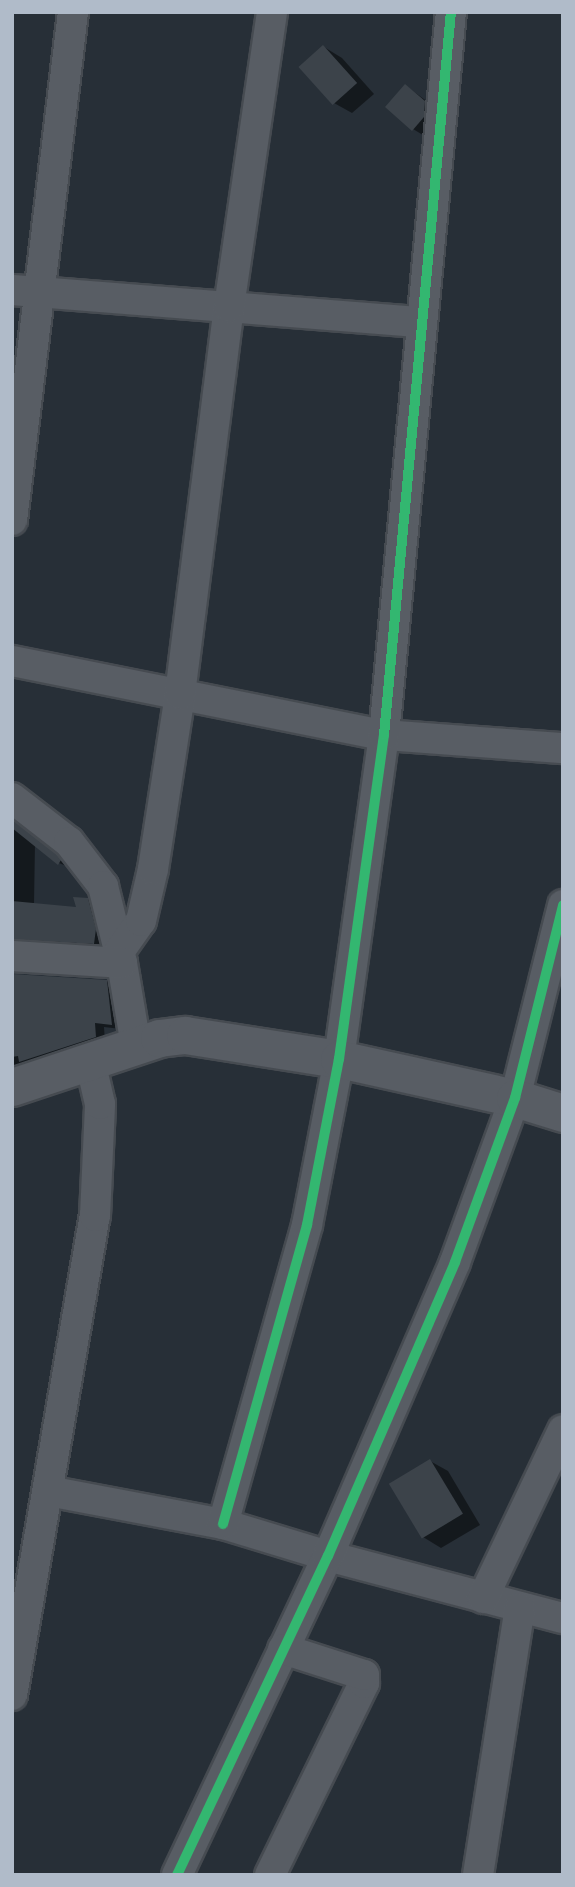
<!DOCTYPE html>
<style>
body{margin:0}
#map{position:relative;width:575px;height:1887px;overflow:hidden;background:#272f37;font-family:Barlow,sans-serif}
div>[style]{position:absolute}
.shadow>*{inset:0;background:#0007}
.building>*{inset:0;background:#3c434a;transform-origin:0 0}
.roads{filter:drop-shadow(2px 0 #464b51) drop-shadow(-2px 0 #464b51) drop-shadow(0 2px #464b51) drop-shadow(0 -2px #464b51)}
.minor>*{height:30px;margin:-15px;padding:0 15px;transform-origin:15px;border-radius:15px;background:#585d64}
.tertiary>*{height:37px;margin:-18.5px;padding:0 18.5px;transform-origin:18.5px;border-radius:18.5px;background:#585d64}
.cycleway>*{height:10px;margin:-5px;padding:0 5px;transform-origin:5px;border-radius:5px;background:#33b770}
span{translate:-50% -50%;white-space:nowrap;text-align:center;line-height:1.15;-webkit-text-stroke:5px #1a2531;paint-order:stroke}
.frame{position:absolute;inset:0;border:14px solid #b0bbc9;pointer-events:none}
</style>
<div id="map">
<div class="shadow">
<i style="clip-path:polygon(324px 47px,342px 58px,374px 94px,352px 113px,334px 103px)"></i>
<i style="clip-path:polygon(406px 86px,443px 113px,431px 140px,413px 129px)"></i>
<i style="clip-path:polygon(12px 820px,69px 867px,59px 863px,35px 844px,34px 905px,79px 909px,88px 900px,97px 906px,104px 948px,12px 948px)"></i>
<i style="clip-path:polygon(12px 975px,107px 981px,116px 987px,121px 1029px,104px 1027px,105px 1042px,12px 1070px)"></i>
<i style="clip-path:polygon(430px 1461px,448px 1471px,480px 1525px,441px 1548px,423px 1537px)"></i>
</div>
<div class="building">
<i style="left:323px;top:45px;width:51px;height:33px;rotate:48deg"></i>
<i style="clip-path:polygon(405px 84px,425px 101px,424px 117px,412px 131px,385px 107px)"></i>
<i style="clip-path:polygon(12px 820px,57px 854px,61px 860px,58px 865px,12px 828px)"></i>
<i style="clip-path:polygon(73px 897px,88px 898px,96px 929px,94px 944px,12px 939px,12px 901px,76px 907px)"></i>
<i style="clip-path:polygon(12px 974px,107px 980px,112px 1025px,95px 1023px,96px 1037px,19px 1062px,18px 1056px,12px 1057px)"></i>
<i style="left:430px;top:1459px;width:64px;height:48px;rotate:59deg"></i>
</div>
<div class="roads">
<div class="minor">
<i style="left:12px;top:290px;width:411px;rotate:4.5deg"></i>
<i style="left:12px;top:520px;width:512px;rotate:-83.15deg"></i>
<i style="left:12px;top:661px;width:379px;rotate:11.3deg"></i>
<i style="left:384px;top:735px;width:179px;rotate:4.2deg"></i>
<i style="left:12px;top:798px;width:72px;rotate:37.7deg"></i>
<i style="left:69px;top:842px;width:56px;rotate:52.3deg"></i>
<i style="left:103px;top:886px;width:79px;rotate:76.1deg"></i>
<i style="left:122px;top:963px;width:84px;rotate:80.4deg"></i>
<i style="left:119px;top:952px;width:38px;rotate:-55deg"></i>
<i style="left:141px;top:921px;width:53px;rotate:-77deg"></i>
<i style="left:153px;top:869px;width:177px;rotate:-81.2deg"></i>
<i style="left:180px;top:694px;width:390px;rotate:-82.8deg"></i>
<i style="left:229px;top:307px;width:298px;rotate:-81.7deg"></i>
<i style="left:12px;top:956px;width:110px;rotate:3.6deg"></i>
<i style="left:48px;top:1491px;width:178px;rotate:10.7deg"></i>
<i style="left:223px;top:1524px;width:110px;rotate:16.9deg"></i>
<i style="left:328px;top:1556px;width:243px;rotate:14.8deg"></i>
<i style="left:223px;top:1524px;width:311px;rotate:-74.3deg"></i>
<i style="left:307px;top:1225px;width:169px;rotate:-79.1deg"></i>
<i style="left:339px;top:1059px;width:327px;rotate:-82.1deg"></i>
<i style="left:384px;top:735px;width:726px;rotate:-84.71deg"></i>
<i style="left:483px;top:1598px;width:186px;rotate:-64.5deg"></i>
<i style="left:12px;top:1695px;width:486px;rotate:-80.2deg"></i>
<i style="left:95px;top:1216px;width:112px;rotate:-87.4deg"></i>
<i style="left:100px;top:1104px;width:44px;rotate:-103.1deg"></i>
<i style="left:177px;top:1875px;width:353px;rotate:-64.7deg"></i>
<i style="left:328px;top:1556px;width:320px;rotate:-66.6deg"></i>
<i style="left:455px;top:1262px;width:175px;rotate:-69.9deg"></i>
<i style="left:515px;top:1098px;width:199px;rotate:-76deg"></i>
<i style="left:270px;top:1875px;width:214px;rotate:-63.9deg"></i>
<i style="left:364px;top:1683px;width:8px;rotate:-90deg"></i>
<i style="left:364px;top:1675px;width:85px;rotate:-162.2deg"></i>
<i style="left:478px;top:1875px;width:270px;rotate:-81.1deg"></i>
</div>
<div class="tertiary">
<i style="left:12px;top:1087px;width:155px;rotate:-18.4deg"></i>
<i style="left:159px;top:1038px;width:26px;rotate:-7deg"></i>
<i style="left:185px;top:1035px;width:156px;rotate:8.9deg"></i>
<i style="left:339px;top:1059px;width:180px;rotate:12.5deg"></i>
<i style="left:515px;top:1098px;width:50px;rotate:17.4deg"></i>
</div>
</div>
<div class="cycleway">
<i style="left:223px;top:1524px;width:311px;rotate:-74.3deg"></i>
<i style="left:307px;top:1225px;width:169px;rotate:-79.1deg"></i>
<i style="left:339px;top:1059px;width:327px;rotate:-82.1deg"></i>
<i style="left:384px;top:735px;width:726px;rotate:-84.71deg"></i>
<i style="left:177px;top:1875px;width:353px;rotate:-64.7deg"></i>
<i style="left:328px;top:1556px;width:320px;rotate:-66.6deg"></i>
<i style="left:455px;top:1262px;width:175px;rotate:-69.9deg"></i>
<i style="left:515px;top:1098px;width:199px;rotate:-76deg"></i>
</div>
<div class="frame"></div>
</div>
